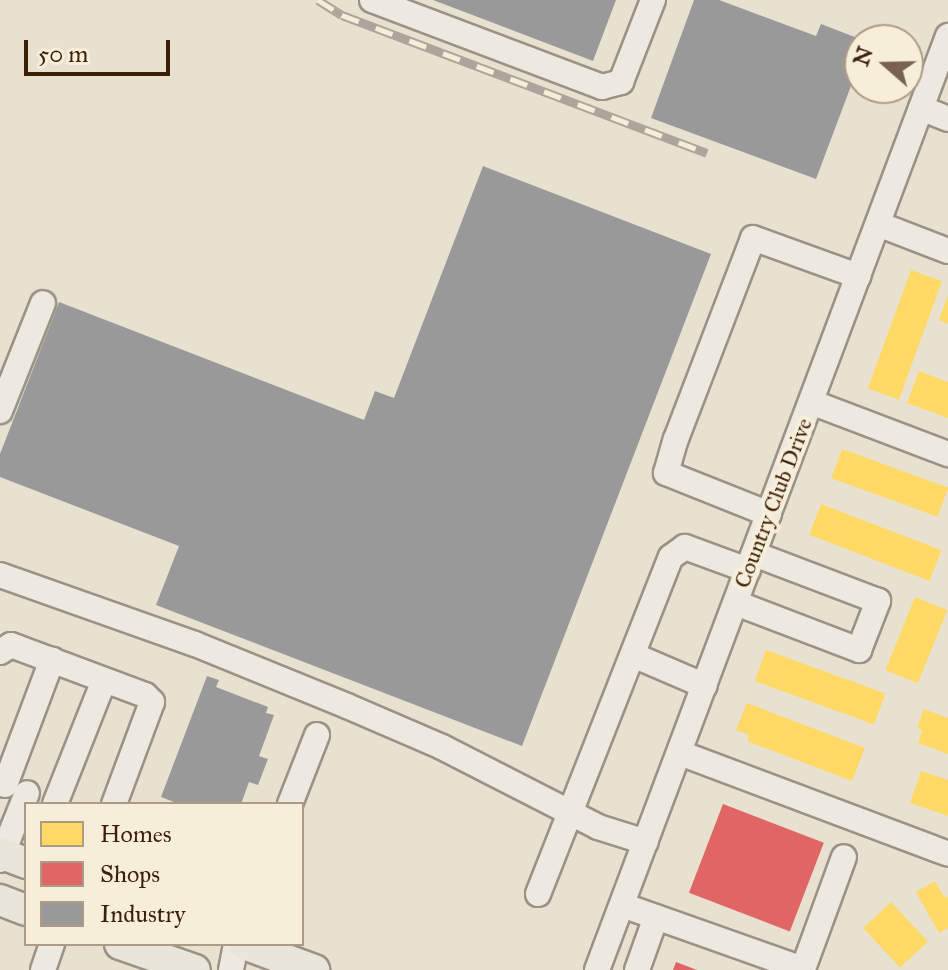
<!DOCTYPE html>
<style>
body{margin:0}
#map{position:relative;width:948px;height:970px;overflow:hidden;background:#e8e1d0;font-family:"IM FELL Great Primer",serif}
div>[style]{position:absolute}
.homes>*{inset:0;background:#ffd966;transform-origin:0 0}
.shops>*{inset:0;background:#e06666;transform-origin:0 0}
.industry>*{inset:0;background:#999}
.roads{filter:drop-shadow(2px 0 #9a9285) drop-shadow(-2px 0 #9a9285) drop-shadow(0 2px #9a9285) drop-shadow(0 -2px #9a9285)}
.minor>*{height:24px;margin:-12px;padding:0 12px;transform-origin:12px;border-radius:12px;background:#ede9e0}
.major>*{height:30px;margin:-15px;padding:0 15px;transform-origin:15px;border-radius:15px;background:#eae5db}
.rail>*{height:9px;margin-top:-4.5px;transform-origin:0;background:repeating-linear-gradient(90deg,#f7eeda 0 18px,#aba59c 0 36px);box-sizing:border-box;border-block:2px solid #aba59c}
span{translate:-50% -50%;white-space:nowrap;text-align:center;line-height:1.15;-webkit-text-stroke:8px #f7eeda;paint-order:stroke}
.street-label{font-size:22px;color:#3d1f09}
.legend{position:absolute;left:24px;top:802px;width:280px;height:144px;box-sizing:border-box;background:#f7eeda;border:2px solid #ad9b86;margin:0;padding:10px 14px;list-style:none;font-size:24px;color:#3d1f09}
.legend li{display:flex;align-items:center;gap:16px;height:40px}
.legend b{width:40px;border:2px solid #ad9b86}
.north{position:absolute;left:844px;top:24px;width:80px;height:80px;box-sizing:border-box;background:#f7eeda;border:2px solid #ad9b86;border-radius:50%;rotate:290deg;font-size:22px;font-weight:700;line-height:32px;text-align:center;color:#3d1f09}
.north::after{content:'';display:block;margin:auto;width:28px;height:36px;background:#79634f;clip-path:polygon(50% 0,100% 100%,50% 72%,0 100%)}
.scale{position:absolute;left:24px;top:40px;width:146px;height:36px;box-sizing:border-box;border:4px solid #3d1f09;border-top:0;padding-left:10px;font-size:24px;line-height:28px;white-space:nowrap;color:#3d1f09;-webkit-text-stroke:6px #f7eeda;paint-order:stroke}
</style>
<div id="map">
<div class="homes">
<i style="left:911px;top:270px;width:33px;height:126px;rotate:20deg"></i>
<i style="clip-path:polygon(948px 295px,948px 324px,939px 320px)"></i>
<i style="clip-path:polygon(919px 371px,948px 382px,948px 418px,907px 403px)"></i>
<i style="left:842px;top:449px;width:113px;height:31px;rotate:20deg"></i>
<i style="left:821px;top:504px;width:129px;height:33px;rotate:21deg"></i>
<i style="left:915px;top:597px;width:35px;height:79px;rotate:22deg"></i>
<i style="left:766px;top:650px;width:127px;height:33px;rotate:20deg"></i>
<i style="clip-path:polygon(747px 703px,865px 748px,852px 781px,747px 741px,749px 735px,736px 730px)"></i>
<i style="clip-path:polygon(924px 709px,948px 718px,948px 754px,918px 743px,922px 730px,917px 728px)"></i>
<i style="clip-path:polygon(921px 771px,948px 780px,948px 816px,910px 803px)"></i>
<i style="clip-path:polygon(935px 881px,945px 898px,948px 896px,948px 928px,939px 933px,916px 892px)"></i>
<i style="left:891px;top:902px;width:54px;height:38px;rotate:47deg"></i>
</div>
<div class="shops">
<i style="left:723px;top:804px;width:108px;height:95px;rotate:21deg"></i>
<i style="clip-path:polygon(676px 962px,697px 970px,673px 970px)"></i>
</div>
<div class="industry">
<i style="clip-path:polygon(433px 0,616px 0,593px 61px)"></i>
<i style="clip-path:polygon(694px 0,719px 0,816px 36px,821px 24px,860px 39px,860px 62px,816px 179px,651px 118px)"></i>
<i style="clip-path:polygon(483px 166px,711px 254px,522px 746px,156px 605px,179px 546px,0 477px,0 454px,59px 302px,364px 420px,375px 391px,394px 398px)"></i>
<i style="clip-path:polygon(207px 676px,219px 680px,216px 687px,268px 707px,266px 713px,274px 715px,259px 756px,268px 759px,258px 785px,249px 782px,241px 804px,179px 804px,161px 797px)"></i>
</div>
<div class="roads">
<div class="minor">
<i style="left:372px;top:0;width:246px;rotate:20.7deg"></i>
<i style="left:602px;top:87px;width:20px;rotate:-15deg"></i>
<i style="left:621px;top:82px;width:88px;rotate:-68.7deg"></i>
<i style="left:921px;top:108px;width:29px;rotate:22deg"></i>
<i style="left:878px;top:224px;width:75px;rotate:21.1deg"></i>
<i style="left:811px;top:402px;width:147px;rotate:20.8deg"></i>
<i style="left:0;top:411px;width:116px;rotate:-68.3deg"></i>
<i style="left:769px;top:514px;width:111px;rotate:-158.3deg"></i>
<i style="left:666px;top:473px;width:35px;rotate:-74deg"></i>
<i style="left:676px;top:439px;width:215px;rotate:-69deg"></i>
<i style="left:753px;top:238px;width:112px;rotate:19.9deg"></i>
<i style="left:0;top:575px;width:207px;rotate:19.5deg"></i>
<i style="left:195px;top:644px;width:164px;rotate:22.2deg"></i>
<i style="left:347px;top:706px;width:103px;rotate:23.3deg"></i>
<i style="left:442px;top:747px;width:175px;rotate:27.1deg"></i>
<i style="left:598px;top:827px;width:50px;rotate:17.4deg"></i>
<i style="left:736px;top:603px;width:132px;rotate:20.9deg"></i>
<i style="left:859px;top:650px;width:53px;rotate:-68.8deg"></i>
<i style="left:878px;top:601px;width:133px;rotate:-159.2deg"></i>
<i style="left:0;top:652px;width:13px;rotate:-32deg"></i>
<i style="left:11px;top:645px;width:143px;rotate:20.5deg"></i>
<i style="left:145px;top:695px;width:10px;rotate:45deg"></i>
<i style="left:152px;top:702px;width:109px;rotate:110.4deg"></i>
<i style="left:633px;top:655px;width:78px;rotate:23.3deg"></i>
<i style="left:680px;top:753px;width:286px;rotate:20.6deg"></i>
<i style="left:5px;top:785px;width:134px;rotate:-69.4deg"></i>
<i style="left:55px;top:804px;width:133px;rotate:-68.4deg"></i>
<i style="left:290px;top:804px;width:74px;rotate:-68.6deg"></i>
<i style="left:0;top:860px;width:72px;rotate:-68.1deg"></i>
<i style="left:538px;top:894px;width:362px;rotate:-68.5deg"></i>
<i style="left:671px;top:557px;width:17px;rotate:-36deg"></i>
<i style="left:685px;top:547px;width:67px;rotate:20.1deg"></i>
<i style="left:622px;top:905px;width:192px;rotate:19.5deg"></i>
<i style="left:803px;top:969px;width:119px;rotate:-69.9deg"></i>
<i style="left:43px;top:970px;width:28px;rotate:-71deg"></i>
<i style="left:231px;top:970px;width:26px;rotate:-79deg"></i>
<i style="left:597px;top:970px;width:998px;rotate:-69.4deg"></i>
<i style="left:637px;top:970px;width:56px;rotate:-70.3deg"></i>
</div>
<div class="major">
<i style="left:0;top:853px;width:28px;rotate:21deg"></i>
<i style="left:0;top:900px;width:28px;rotate:21deg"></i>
<i style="left:120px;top:944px;width:79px;rotate:19.1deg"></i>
<i style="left:244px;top:944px;width:75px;rotate:20.4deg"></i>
</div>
</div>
<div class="rail">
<i style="left:318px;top:0;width:28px;rotate:32deg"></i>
<i style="left:342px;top:15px;width:390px;rotate:20.7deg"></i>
</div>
<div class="street-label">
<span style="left:773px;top:503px;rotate:-69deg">Country Club Drive</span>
</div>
<ul class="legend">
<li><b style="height:22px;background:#ffd966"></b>Homes</li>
<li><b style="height:22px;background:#e06666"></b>Shops</li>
<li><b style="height:22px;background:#999"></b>Industry</li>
</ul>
<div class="north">N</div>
<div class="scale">50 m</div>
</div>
